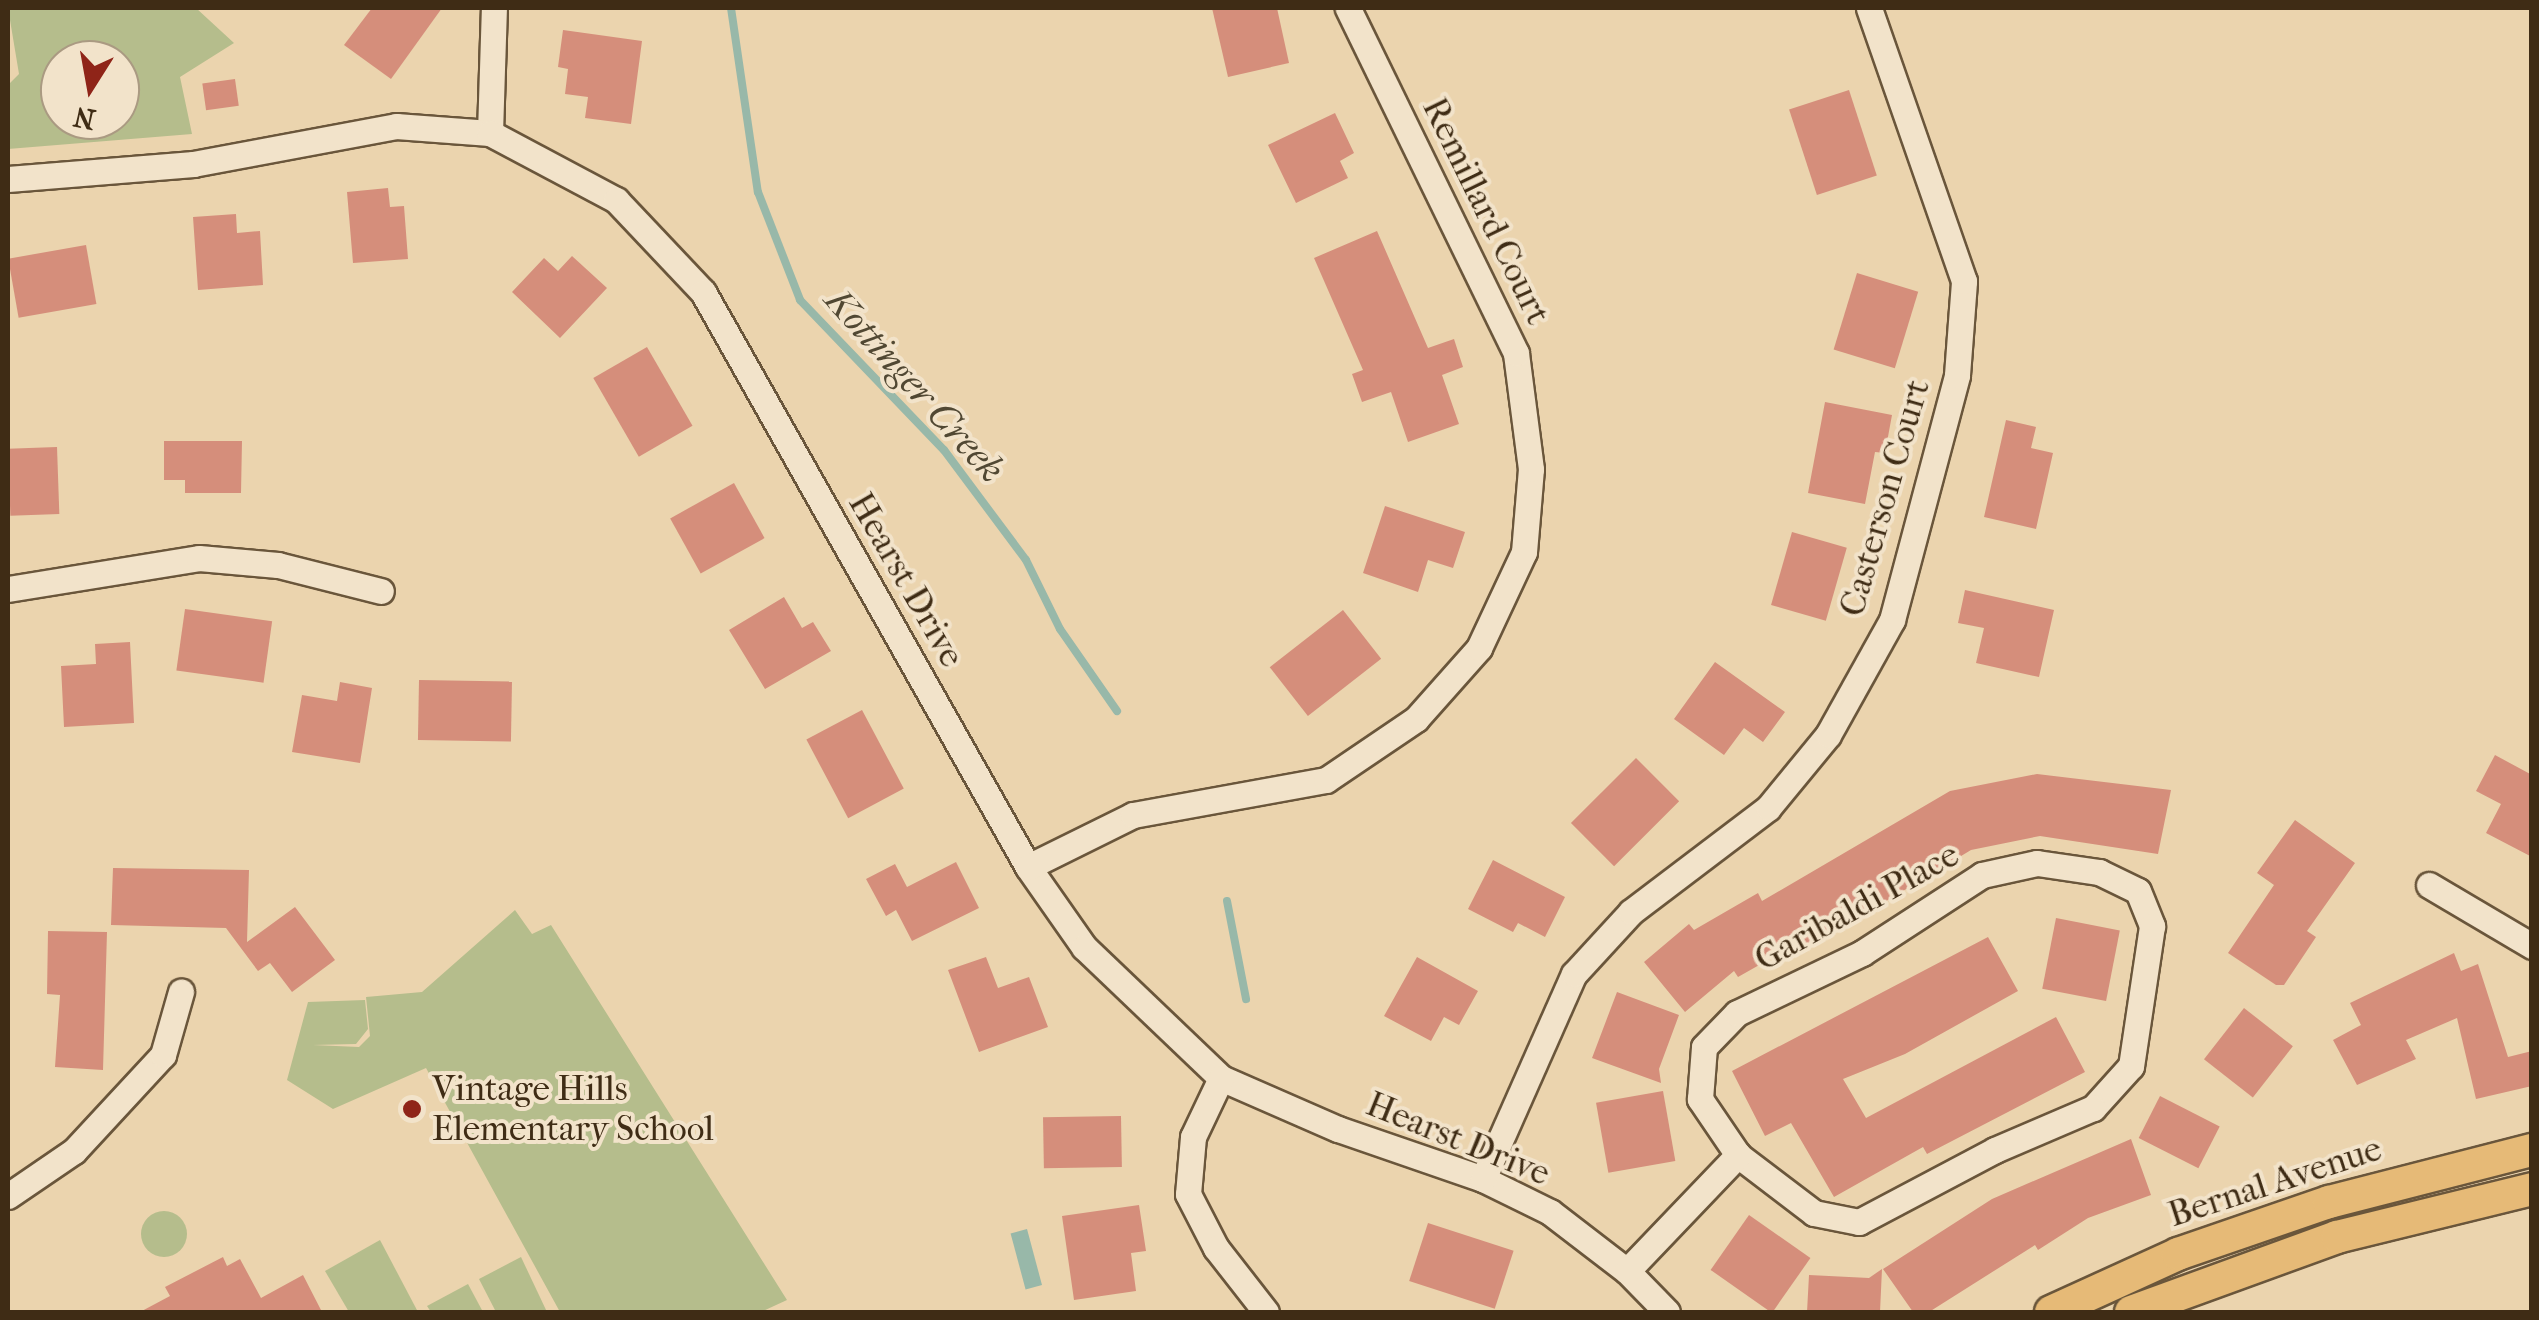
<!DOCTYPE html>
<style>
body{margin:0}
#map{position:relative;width:2539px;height:1320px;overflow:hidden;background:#ebd4ae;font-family:"IM FELL French Canon",serif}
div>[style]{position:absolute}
.green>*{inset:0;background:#b5bd8c}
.round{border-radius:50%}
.water>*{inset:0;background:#98b8a9;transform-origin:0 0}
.stream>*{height:8px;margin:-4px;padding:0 4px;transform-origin:4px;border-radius:4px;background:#98b8a9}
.building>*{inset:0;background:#d58e7b;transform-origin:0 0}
.roads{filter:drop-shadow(2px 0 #6a563b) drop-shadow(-2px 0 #6a563b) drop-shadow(0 2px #6a563b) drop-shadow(0 -2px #6a563b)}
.minor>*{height:25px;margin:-12.5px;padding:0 12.5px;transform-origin:12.5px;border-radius:12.5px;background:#f2e3ca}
.major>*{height:32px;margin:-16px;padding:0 16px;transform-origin:16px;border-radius:16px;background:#e6ba77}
.dots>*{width:28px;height:28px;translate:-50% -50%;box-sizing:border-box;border:5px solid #f2e3ca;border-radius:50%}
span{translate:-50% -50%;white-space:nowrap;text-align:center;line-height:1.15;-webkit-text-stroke:8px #f2e3ca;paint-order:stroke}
.street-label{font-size:35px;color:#3f2c15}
.poi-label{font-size:35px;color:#3f2c15}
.left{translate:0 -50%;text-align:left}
.water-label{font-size:38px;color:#514833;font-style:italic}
.frame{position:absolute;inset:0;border:10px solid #3f2c15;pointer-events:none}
.north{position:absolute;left:40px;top:40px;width:100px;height:100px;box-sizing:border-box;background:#f2e3ca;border:2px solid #aa9a82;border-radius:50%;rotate:191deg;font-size:28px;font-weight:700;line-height:40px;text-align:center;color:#3f2c15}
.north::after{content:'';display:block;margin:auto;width:35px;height:45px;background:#8f2418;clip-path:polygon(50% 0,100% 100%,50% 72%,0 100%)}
</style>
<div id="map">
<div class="green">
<i style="clip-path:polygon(evenodd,8px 8px,196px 8px,234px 43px,180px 77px,192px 134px,8px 149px,8px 85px,19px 74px,8px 8px,60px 60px,120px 60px,120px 120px,60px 120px,60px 60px)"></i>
<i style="clip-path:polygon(515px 910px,532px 934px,551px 925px,787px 1300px,761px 1312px,560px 1312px,426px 1068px,333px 1109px,287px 1080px,308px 1002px,365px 1000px,368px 1029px,356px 1044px,313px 1045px,359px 1047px,370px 1036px,366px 997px,422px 992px)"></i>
<i class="round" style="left:141px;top:1211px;width:46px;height:46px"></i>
<i style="clip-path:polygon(380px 1240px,418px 1312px,349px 1312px,325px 1271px)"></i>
<i style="clip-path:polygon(521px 1257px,547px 1312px,496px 1312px,479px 1279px)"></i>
<i style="clip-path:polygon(468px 1284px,483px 1312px,431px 1312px,427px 1306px)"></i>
</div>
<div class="water">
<i style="left:1027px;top:1229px;width:58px;height:17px;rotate:75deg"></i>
</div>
<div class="stream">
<i style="left:731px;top:8px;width:186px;rotate:81.7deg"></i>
<i style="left:758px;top:192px;width:116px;rotate:68.7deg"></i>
<i style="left:800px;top:300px;width:208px;rotate:46.2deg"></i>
<i style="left:944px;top:450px;width:137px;rotate:53.3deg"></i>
<i style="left:1026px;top:560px;width:77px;rotate:63.8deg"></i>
<i style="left:1060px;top:629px;width:100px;rotate:55.2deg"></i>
<i style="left:1227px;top:901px;width:100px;rotate:79deg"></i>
</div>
<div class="building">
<i style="clip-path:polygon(372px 8px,442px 8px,391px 79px,344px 45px)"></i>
<i style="clip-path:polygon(1212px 8px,1277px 8px,1289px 63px,1228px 77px)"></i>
<i style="clip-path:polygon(563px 30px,642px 41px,631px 124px,585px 118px,588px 97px,565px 94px,568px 69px,558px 67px)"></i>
<i style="left:235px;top:79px;width:27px;height:33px;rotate:82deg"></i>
<i style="left:1849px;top:90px;width:90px;height:63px;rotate:72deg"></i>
<i style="clip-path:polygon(1335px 113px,1354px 153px,1340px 161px,1348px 178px,1296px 203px,1268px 145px)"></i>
<i style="clip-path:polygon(388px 188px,390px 207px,404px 206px,408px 259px,353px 263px,347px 192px)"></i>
<i style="clip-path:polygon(236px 214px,237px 233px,260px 231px,263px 285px,198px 290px,193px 217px)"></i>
<i style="clip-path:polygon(1377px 231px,1428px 348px,1454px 339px,1463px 367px,1442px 375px,1459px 424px,1408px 442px,1391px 392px,1362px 402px,1352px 374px,1363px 370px,1314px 258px)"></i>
<i style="left:86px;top:245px;width:60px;height:79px;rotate:80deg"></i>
<i style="clip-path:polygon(572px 256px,607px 288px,560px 338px,512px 292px,544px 258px,558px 271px)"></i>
<i style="left:1857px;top:273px;width:64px;height:80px;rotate:17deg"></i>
<i style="left:647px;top:347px;width:91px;height:62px;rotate:60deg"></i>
<i style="clip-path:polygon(1825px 402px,1892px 415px,1885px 453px,1875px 452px,1865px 504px,1808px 493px)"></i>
<i style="clip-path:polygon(2006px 420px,2036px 427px,2031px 448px,2053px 453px,2036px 529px,1984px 517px)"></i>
<i style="clip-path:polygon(164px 441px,242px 441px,241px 493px,185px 493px,185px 480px,164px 480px)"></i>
<i style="left:57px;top:447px;width:67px;height:49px;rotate:88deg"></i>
<i style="left:734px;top:483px;width:63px;height:73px;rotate:61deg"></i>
<i style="clip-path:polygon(1385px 506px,1465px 532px,1453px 568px,1428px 560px,1418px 592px,1363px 573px)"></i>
<i style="left:1792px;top:532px;width:57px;height:76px;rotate:16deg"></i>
<i style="clip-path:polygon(1965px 590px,2054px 610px,2039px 677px,1976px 663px,1984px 628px,1958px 623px)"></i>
<i style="clip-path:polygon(784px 597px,802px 628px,813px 622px,831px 651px,765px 689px,729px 630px)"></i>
<i style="left:185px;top:609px;width:88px;height:62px;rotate:8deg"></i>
<i style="left:1343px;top:610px;width:62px;height:93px;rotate:52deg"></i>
<i style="clip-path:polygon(130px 642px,134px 723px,64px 727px,61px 666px,96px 664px,95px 644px)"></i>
<i style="clip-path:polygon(1715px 662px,1785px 712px,1763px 742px,1744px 728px,1724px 755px,1674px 719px)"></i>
<i style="left:419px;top:680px;width:93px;height:60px;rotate:1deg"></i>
<i style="clip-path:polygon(340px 682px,372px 688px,360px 763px,292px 752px,302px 695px,337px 701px)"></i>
<i style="left:862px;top:710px;width:89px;height:63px;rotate:62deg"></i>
<i style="clip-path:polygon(2495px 755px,2532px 775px,2532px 857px,2486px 833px,2501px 804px,2476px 791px)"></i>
<i style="left:1636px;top:758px;width:61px;height:92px;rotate:45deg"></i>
<i style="clip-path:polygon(2037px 774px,2171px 790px,2158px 854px,2040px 836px,1971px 850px,1805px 950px,1800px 942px,1738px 977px,1734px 971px,1685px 1012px,1644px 962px,1689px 924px,1694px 930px,1758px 893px,1762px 901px,1950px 791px)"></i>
<i style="clip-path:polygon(2295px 820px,2355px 863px,2307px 931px,2316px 937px,2284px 985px,2276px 985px,2228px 953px,2274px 885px,2257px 873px)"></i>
<i style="clip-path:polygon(1493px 860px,1565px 897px,1545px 937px,1518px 923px,1513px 932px,1468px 909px)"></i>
<i style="clip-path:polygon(956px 862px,979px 908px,912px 941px,896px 910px,886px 916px,866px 879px,895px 864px,907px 887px)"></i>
<i style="clip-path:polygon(113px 868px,249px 870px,247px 942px,295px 907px,335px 960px,292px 992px,270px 963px,258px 971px,226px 928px,111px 925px)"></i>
<i style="left:2056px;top:918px;width:65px;height:72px;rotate:11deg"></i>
<i style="clip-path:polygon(48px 931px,107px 932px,103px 1070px,55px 1067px,60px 995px,47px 994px)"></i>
<i style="clip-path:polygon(1988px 937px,2018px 991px,1905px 1054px,1843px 1079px,1866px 1118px,2056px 1017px,2085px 1072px,1927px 1154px,1923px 1147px,1834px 1197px,1791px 1123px,1765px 1136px,1732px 1071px)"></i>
<i style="clip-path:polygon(2454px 953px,2461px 971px,2478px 964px,2508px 1057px,2532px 1051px,2532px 1086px,2476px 1099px,2457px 1018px,2406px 1040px,2416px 1059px,2357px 1085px,2333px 1040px,2361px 1025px,2350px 1003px)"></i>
<i style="clip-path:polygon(986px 957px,998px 988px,1029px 977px,1048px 1027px,979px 1052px,948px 970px)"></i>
<i style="clip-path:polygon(1417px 957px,1478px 991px,1459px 1025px,1444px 1017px,1431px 1041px,1384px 1016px)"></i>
<i style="clip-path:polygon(1617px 992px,1679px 1015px,1659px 1069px,1661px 1083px,1592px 1058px)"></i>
<i style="left:2244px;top:1008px;width:62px;height:65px;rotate:38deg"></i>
<i style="left:1663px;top:1091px;width:71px;height:68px;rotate:80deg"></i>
<i style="left:2160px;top:1096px;width:67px;height:47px;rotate:27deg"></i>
<i style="left:1121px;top:1116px;width:51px;height:78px;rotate:89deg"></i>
<i style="clip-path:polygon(2131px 1139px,2151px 1195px,2088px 1218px,2038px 1250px,2035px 1245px,1929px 1312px,1913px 1312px,1883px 1269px,1992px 1199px)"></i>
<i style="clip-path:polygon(1139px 1205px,1146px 1251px,1131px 1253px,1136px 1291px,1074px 1300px,1062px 1216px)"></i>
<i style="left:1749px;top:1215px;width:75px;height:67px;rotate:35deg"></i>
<i style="left:1428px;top:1223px;width:90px;height:61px;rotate:18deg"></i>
<i style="clip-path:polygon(223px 1257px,227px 1266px,240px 1259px,261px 1298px,303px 1275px,322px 1312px,140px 1312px,170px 1296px,165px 1287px)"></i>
<i style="clip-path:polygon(1882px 1269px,1880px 1312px,1807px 1312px,1809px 1275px,1869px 1278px)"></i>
</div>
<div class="roads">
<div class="minor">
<i style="left:490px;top:133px;width:125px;rotate:-88.2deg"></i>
<i style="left:8px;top:179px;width:186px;rotate:-4.6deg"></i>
<i style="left:193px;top:164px;width:207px;rotate:-10.6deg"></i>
<i style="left:396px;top:126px;width:94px;rotate:4.3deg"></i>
<i style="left:490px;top:133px;width:143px;rotate:28deg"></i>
<i style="left:616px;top:200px;width:127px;rotate:46.6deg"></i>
<i style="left:703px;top:292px;width:660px;rotate:60.52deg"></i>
<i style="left:1028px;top:867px;width:98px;rotate:55deg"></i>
<i style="left:1084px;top:947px;width:190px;rotate:43.7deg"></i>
<i style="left:1221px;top:1078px;width:128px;rotate:23.6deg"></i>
<i style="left:1338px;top:1129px;width:153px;rotate:19deg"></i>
<i style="left:1483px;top:1179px;width:75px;rotate:26.2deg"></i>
<i style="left:1550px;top:1212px;width:97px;rotate:37.5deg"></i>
<i style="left:1627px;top:1271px;width:57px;rotate:45.7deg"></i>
<i style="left:8px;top:589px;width:193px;rotate:-9.2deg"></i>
<i style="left:199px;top:558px;width:79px;rotate:5.1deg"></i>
<i style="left:278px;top:565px;width:106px;rotate:14.2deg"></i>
<i style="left:2037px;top:863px;width:63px;rotate:8.3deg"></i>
<i style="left:2099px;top:872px;width:43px;rotate:26deg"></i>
<i style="left:2138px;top:891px;width:38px;rotate:68deg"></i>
<i style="left:2152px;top:926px;width:142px;rotate:98.5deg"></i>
<i style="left:2131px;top:1066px;width:57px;rotate:132.1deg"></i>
<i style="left:2093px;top:1108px;width:107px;rotate:156.8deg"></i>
<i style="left:1995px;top:1150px;width:154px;rotate:152.1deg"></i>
<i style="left:1859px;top:1222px;width:46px;rotate:-168.7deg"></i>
<i style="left:1814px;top:1213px;width:96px;rotate:-142.7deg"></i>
<i style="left:1738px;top:1155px;width:68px;rotate:-124.2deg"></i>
<i style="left:1700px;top:1099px;width:52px;rotate:-85.6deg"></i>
<i style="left:1704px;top:1047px;width:47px;rotate:-45.9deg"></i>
<i style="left:1737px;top:1013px;width:139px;rotate:-25.6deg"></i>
<i style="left:1862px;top:953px;width:143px;rotate:-33deg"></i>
<i style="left:1982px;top:875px;width:56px;rotate:-12.3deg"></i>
<i style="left:1028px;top:867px;width:117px;rotate:-26.3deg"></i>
<i style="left:1133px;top:815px;width:196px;rotate:-10.3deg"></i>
<i style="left:1326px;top:780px;width:109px;rotate:-34.1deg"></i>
<i style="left:1416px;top:719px;width:95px;rotate:-48.4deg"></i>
<i style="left:1479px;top:648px;width:106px;rotate:-64.9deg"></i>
<i style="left:1524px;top:552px;width:83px;rotate:-85.2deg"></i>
<i style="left:1531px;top:469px;width:117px;rotate:-97.4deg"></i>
<i style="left:1516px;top:353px;width:384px;rotate:-116deg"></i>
<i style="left:2429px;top:885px;width:120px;rotate:30.6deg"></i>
<i style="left:1221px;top:1078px;width:65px;rotate:115.4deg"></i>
<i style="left:1193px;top:1137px;width:57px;rotate:95deg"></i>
<i style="left:1188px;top:1194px;width:61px;rotate:62.6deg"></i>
<i style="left:1216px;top:1248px;width:81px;rotate:52deg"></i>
<i style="left:1483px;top:1179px;width:224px;rotate:-66.1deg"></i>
<i style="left:1574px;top:974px;width:84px;rotate:-47.4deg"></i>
<i style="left:1631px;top:912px;width:172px;rotate:-37.2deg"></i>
<i style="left:1768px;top:808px;width:94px;rotate:-50.6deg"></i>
<i style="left:1828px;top:735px;width:132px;rotate:-60.9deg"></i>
<i style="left:1892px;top:620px;width:253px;rotate:-75.1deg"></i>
<i style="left:1957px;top:375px;width:94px;rotate:-85.7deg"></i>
<i style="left:1964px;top:281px;width:289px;rotate:-109.2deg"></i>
<i style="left:8px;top:1196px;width:80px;rotate:-34.3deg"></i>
<i style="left:74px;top:1151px;width:131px;rotate:-47.2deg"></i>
<i style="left:163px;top:1055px;width:66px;rotate:-74.1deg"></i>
<i style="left:1627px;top:1271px;width:161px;rotate:-46.3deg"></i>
</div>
<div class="major">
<i style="left:2051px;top:1312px;width:140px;rotate:-24.5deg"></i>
<i style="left:2178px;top:1254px;width:160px;rotate:-19deg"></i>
<i style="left:2329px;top:1202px;width:210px;rotate:-14.4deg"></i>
<i style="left:2131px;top:1312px;width:219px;rotate:-20deg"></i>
<i style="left:2337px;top:1237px;width:201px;rotate:-13.8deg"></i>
</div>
</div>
<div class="dots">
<i style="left:412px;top:1109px;background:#8f2418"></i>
</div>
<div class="street-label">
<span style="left:1486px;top:211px;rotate:64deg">Remillard Court</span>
<span style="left:1885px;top:498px;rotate:-74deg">Casterson Court</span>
<span style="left:906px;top:580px;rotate:60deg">Hearst Drive</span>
<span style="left:1857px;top:907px;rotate:-29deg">Garibaldi Place</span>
<span style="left:1458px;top:1139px;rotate:22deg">Hearst Drive</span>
<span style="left:2275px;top:1182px;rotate:-18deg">Bernal Avenue</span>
</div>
<div class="poi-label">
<span class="left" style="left:432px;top:1109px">Vintage Hills<br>Elementary School</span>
</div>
<div class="water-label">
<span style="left:915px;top:385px;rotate:48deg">Kottinger Creek</span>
</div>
<div class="frame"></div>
<div class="north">N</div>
</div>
